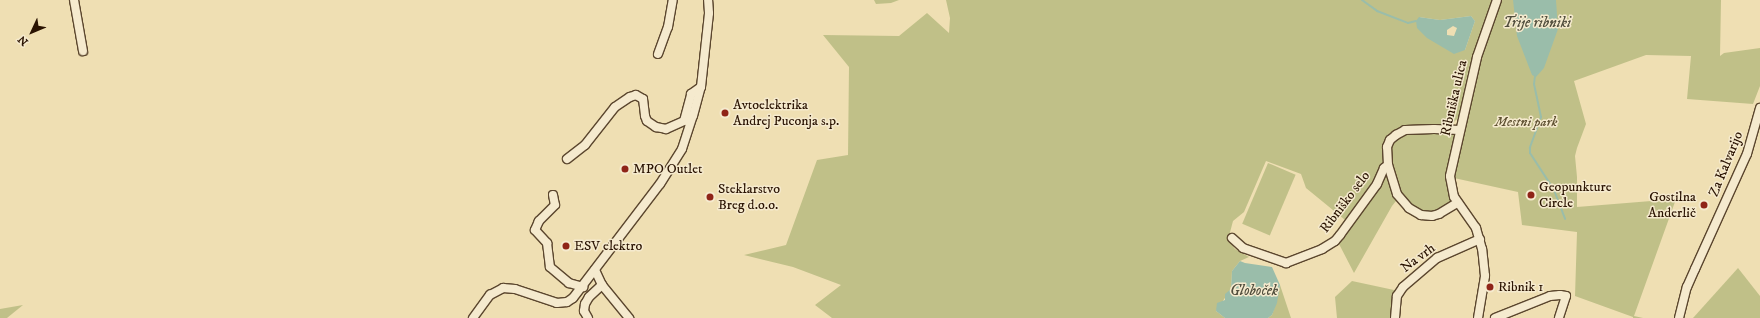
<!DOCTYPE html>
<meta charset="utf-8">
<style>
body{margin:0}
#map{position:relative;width:1760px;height:318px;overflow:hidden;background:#efdfb3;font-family:"IM FELL DW Pica",serif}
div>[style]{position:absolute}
.green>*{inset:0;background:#c0c088;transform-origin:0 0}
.water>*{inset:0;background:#9abdaa}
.stream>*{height:2px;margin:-1px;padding:0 1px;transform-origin:1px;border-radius:1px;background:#9abdaa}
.roads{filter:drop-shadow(1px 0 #5b462e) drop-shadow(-1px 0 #5b462e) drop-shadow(0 1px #5b462e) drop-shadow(0 -1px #5b462e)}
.minor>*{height:8px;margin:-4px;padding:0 4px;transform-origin:4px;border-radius:4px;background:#f5eace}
.dots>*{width:11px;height:11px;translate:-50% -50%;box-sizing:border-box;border:2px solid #f5eace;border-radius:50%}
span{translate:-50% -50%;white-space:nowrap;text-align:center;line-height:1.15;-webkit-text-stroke:3px #f5eace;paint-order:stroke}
.street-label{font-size:14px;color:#2a1302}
.poi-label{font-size:14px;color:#2a1302}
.left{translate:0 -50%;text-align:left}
.right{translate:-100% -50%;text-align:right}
.park-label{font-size:14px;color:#5e5031;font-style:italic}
.water-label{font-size:15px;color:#514e3d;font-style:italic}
.north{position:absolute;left:12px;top:12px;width:40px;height:40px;-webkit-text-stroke:3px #f5eace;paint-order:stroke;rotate:226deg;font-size:11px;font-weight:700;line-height:16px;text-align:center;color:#2a1302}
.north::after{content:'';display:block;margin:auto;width:14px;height:18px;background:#2a1302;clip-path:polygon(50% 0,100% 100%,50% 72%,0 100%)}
</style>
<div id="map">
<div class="green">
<i style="clip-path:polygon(874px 0,899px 0,891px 3px,876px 4px)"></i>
<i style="clip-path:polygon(evenodd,946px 0,1495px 0,1469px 67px,1459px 117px,1449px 127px,1455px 137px,1447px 183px,1452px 200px,1445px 208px,1433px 213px,1425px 214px,1415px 209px,1400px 196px,1392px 206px,1354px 273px,1339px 244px,1350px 224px,1306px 188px,1301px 174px,1266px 161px,1244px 212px,1233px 221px,1228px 240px,1235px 249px,1249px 257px,1240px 261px,1232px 271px,1231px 289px,1216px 311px,1225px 318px,832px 318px,815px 305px,841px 285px,793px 267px,744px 255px,786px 245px,817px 160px,848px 155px,849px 67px,823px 35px,899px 36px,927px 13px,949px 33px,950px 18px,946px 0,1471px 16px,1475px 21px,1465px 50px,1419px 17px,1440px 20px,1471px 16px)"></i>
<i style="clip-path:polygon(1502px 0,1721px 0,1720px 56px,1724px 53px,1760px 48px,1760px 86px,1753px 104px,1687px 99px,1691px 56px,1646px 55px,1574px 81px,1586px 124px,1577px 148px,1575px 156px,1577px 177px,1577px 207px,1676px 199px,1634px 316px,1643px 318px,1633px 318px,1633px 317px,1575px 296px,1577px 232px,1522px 225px,1518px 192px,1454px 178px,1485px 41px)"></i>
<i style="left:1268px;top:163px;width:30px;height:66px;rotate:23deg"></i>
<i style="clip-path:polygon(1738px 268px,1760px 296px,1760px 318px,1693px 318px)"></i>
<i style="clip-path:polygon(1352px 281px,1394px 290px,1391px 318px,1337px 318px,1335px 297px)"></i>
<i style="clip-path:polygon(1280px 285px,1291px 318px,1268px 318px,1272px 315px,1276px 303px)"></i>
<i style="clip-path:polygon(23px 305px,7px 318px,0 318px,0 309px)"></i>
</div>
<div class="water">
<i style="clip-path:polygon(1513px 0,1556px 0,1558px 29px,1544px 68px,1536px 77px,1532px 75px,1517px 36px)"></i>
<i style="clip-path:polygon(evenodd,1471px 16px,1475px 21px,1465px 50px,1454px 54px,1427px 38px,1417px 28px,1416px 21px,1419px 17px,1440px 20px,1471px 16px,1453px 26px,1457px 28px,1454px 36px,1447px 35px,1447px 30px,1453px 26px)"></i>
<i style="clip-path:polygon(1240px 261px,1245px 263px,1272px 267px,1280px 285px,1277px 303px,1272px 315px,1268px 318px,1225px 318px,1216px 311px,1217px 303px,1225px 300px,1225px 294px,1231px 289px,1232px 271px)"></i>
</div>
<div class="stream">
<i style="left:1362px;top:0;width:19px;rotate:36deg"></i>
<i style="left:1377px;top:11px;width:33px;rotate:21deg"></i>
<i style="left:1408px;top:23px;width:8px;rotate:-14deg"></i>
<i style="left:1535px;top:76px;width:8px;rotate:97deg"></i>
<i style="left:1534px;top:84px;width:34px;rotate:78deg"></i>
<i style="left:1541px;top:117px;width:33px;rotate:110deg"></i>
<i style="left:1530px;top:148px;width:5px;rotate:90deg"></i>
<i style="left:1530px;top:153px;width:44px;rotate:57deg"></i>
<i style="left:1554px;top:190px;width:31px;rotate:69deg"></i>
</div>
<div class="roads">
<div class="minor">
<i style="left:74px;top:0;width:52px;rotate:80deg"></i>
<i style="left:658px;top:54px;width:29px;rotate:-70deg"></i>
<i style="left:668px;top:27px;width:27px;rotate:-80deg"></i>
<i style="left:567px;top:159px;width:23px;rotate:-38deg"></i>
<i style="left:585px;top:145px;width:48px;rotate:-51.7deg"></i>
<i style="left:615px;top:107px;width:18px;rotate:-34deg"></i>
<i style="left:630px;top:97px;width:6px;rotate:-18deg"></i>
<i style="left:636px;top:95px;width:8px;rotate:30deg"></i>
<i style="left:643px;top:99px;width:17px;rotate:83deg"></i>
<i style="left:645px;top:116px;width:5px;rotate:68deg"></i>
<i style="left:647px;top:121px;width:11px;rotate:34deg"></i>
<i style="left:656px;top:127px;width:10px;rotate:11deg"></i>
<i style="left:666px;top:129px;width:20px;rotate:-24deg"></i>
<i style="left:684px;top:121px;width:28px;rotate:-75deg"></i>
<i style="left:691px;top:94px;width:12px;rotate:-35deg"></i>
<i style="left:553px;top:195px;width:10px;rotate:79deg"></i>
<i style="left:555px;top:205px;width:23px;rotate:135deg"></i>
<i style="left:539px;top:221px;width:10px;rotate:114deg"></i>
<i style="left:535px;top:230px;width:18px;rotate:47deg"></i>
<i style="left:547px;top:243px;width:24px;rotate:83deg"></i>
<i style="left:550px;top:267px;width:25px;rotate:40deg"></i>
<i style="left:569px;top:283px;width:15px;rotate:16deg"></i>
<i style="left:1457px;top:203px;width:21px;rotate:149deg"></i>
<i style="left:1439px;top:214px;width:7px;rotate:164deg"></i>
<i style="left:1432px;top:216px;width:11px;rotate:-175deg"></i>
<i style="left:1421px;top:215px;width:14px;rotate:-150deg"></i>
<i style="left:1409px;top:208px;width:18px;rotate:-131deg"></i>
<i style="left:1397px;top:194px;width:30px;rotate:-107deg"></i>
<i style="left:1388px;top:165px;width:18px;rotate:-93deg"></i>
<i style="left:1387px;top:147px;width:8px;rotate:-67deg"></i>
<i style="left:1390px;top:140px;width:8px;rotate:-40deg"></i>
<i style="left:1396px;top:135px;width:10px;rotate:-29deg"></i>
<i style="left:1405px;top:130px;width:29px;rotate:-2deg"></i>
<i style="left:1434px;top:129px;width:26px;rotate:2deg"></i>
<i style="left:1232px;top:238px;width:15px;rotate:42deg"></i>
<i style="left:1243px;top:248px;width:46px;rotate:19.2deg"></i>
<i style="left:1286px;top:263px;width:39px;rotate:-21deg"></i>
<i style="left:1322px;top:249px;width:15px;rotate:-32deg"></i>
<i style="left:1335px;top:241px;width:8px;rotate:-50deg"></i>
<i style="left:1340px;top:235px;width:63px;rotate:-54deg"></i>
<i style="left:1377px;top:184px;width:17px;rotate:-66deg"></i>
<i style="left:1384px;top:168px;width:5px;rotate:-37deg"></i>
<i style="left:595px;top:270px;width:17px;rotate:65deg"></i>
<i style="left:602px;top:285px;width:43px;rotate:50.7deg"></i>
<i style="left:473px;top:318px;width:29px;rotate:-54deg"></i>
<i style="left:490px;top:295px;width:15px;rotate:-28deg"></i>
<i style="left:503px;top:288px;width:12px;rotate:5deg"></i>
<i style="left:515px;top:289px;width:44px;rotate:18.4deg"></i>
<i style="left:557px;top:303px;width:10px;rotate:-6deg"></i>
<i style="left:567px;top:302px;width:7px;rotate:-34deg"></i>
<i style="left:573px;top:298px;width:143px;rotate:-52.7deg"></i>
<i style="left:660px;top:184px;width:41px;rotate:-57.8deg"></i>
<i style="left:682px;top:149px;width:35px;rotate:-72deg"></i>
<i style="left:693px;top:116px;width:30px;rotate:-75deg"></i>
<i style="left:701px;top:87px;width:74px;rotate:-83.8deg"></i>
<i style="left:709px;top:13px;width:13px;rotate:-94deg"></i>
<i style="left:588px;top:318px;width:8px;rotate:-120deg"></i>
<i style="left:584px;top:311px;width:7px;rotate:-82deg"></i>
<i style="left:585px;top:304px;width:8px;rotate:-60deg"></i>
<i style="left:589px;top:297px;width:18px;rotate:-43deg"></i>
<i style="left:1395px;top:318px;width:22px;rotate:-85deg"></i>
<i style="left:1397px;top:296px;width:11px;rotate:-56deg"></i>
<i style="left:1403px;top:287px;width:45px;rotate:-40.5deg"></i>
<i style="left:1437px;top:258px;width:47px;rotate:-23.8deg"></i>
<i style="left:1478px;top:318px;width:43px;rotate:-80.5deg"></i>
<i style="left:1485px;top:276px;width:27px;rotate:-96deg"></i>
<i style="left:1482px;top:249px;width:22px;rotate:-106deg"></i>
<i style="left:1476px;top:228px;width:38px;rotate:-125deg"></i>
<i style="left:1454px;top:197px;width:21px;rotate:-101deg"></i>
<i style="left:1450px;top:176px;width:122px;rotate:-77.2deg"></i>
<i style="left:1477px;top:57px;width:60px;rotate:-70.7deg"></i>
<i style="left:1495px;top:318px;width:59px;rotate:-21.8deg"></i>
<i style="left:1550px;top:296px;width:10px;rotate:-6deg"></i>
<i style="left:1560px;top:295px;width:6px;rotate:9deg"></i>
<i style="left:1566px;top:296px;width:23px;rotate:108deg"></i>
<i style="left:1679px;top:318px;width:32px;rotate:-76deg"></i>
<i style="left:1687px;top:287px;width:20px;rotate:-66deg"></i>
<i style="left:1695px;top:269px;width:126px;rotate:-65.7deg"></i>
<i style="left:1747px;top:154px;width:48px;rotate:-74.2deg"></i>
</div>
</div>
<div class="dots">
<i style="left:725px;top:113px;background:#8f2418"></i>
<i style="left:625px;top:169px;background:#8f2418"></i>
<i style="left:1531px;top:195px;background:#8f2418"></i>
<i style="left:710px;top:197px;background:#8f2418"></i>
<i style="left:1704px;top:205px;background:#8f2418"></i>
<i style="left:566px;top:246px;background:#8f2418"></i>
<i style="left:1490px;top:287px;background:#8f2418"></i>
</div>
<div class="street-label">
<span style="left:1454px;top:98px;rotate:-77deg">Ribniška ulica</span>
<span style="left:1726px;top:164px;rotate:-68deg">Za Kalvarijo</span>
<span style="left:1345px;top:202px;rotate:-53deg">Ribniško selo</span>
<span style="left:1418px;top:258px;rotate:-37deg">Na vrh</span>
</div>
<div class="poi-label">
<span class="left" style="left:733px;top:113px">Avtoelektrika<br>Andrej Puconja s.p.</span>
<span class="left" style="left:633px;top:169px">MPO Outlet</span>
<span class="left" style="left:1539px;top:195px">Geopunkture<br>Circle</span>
<span class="left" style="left:718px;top:197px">Steklarstvo<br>Breg d.o.o.</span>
<span class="right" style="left:1696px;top:205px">Gostilna<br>Anderlič</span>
<span class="left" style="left:574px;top:246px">ESV elektro</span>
<span class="left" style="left:1498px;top:287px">Ribnik 1</span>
</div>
<div class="park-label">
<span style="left:1526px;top:122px">Mestni park</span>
</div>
<div class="water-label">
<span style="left:1537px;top:23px">Trije ribniki</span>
<span style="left:1254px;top:291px">Globoček</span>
</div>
<div class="north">N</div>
</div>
